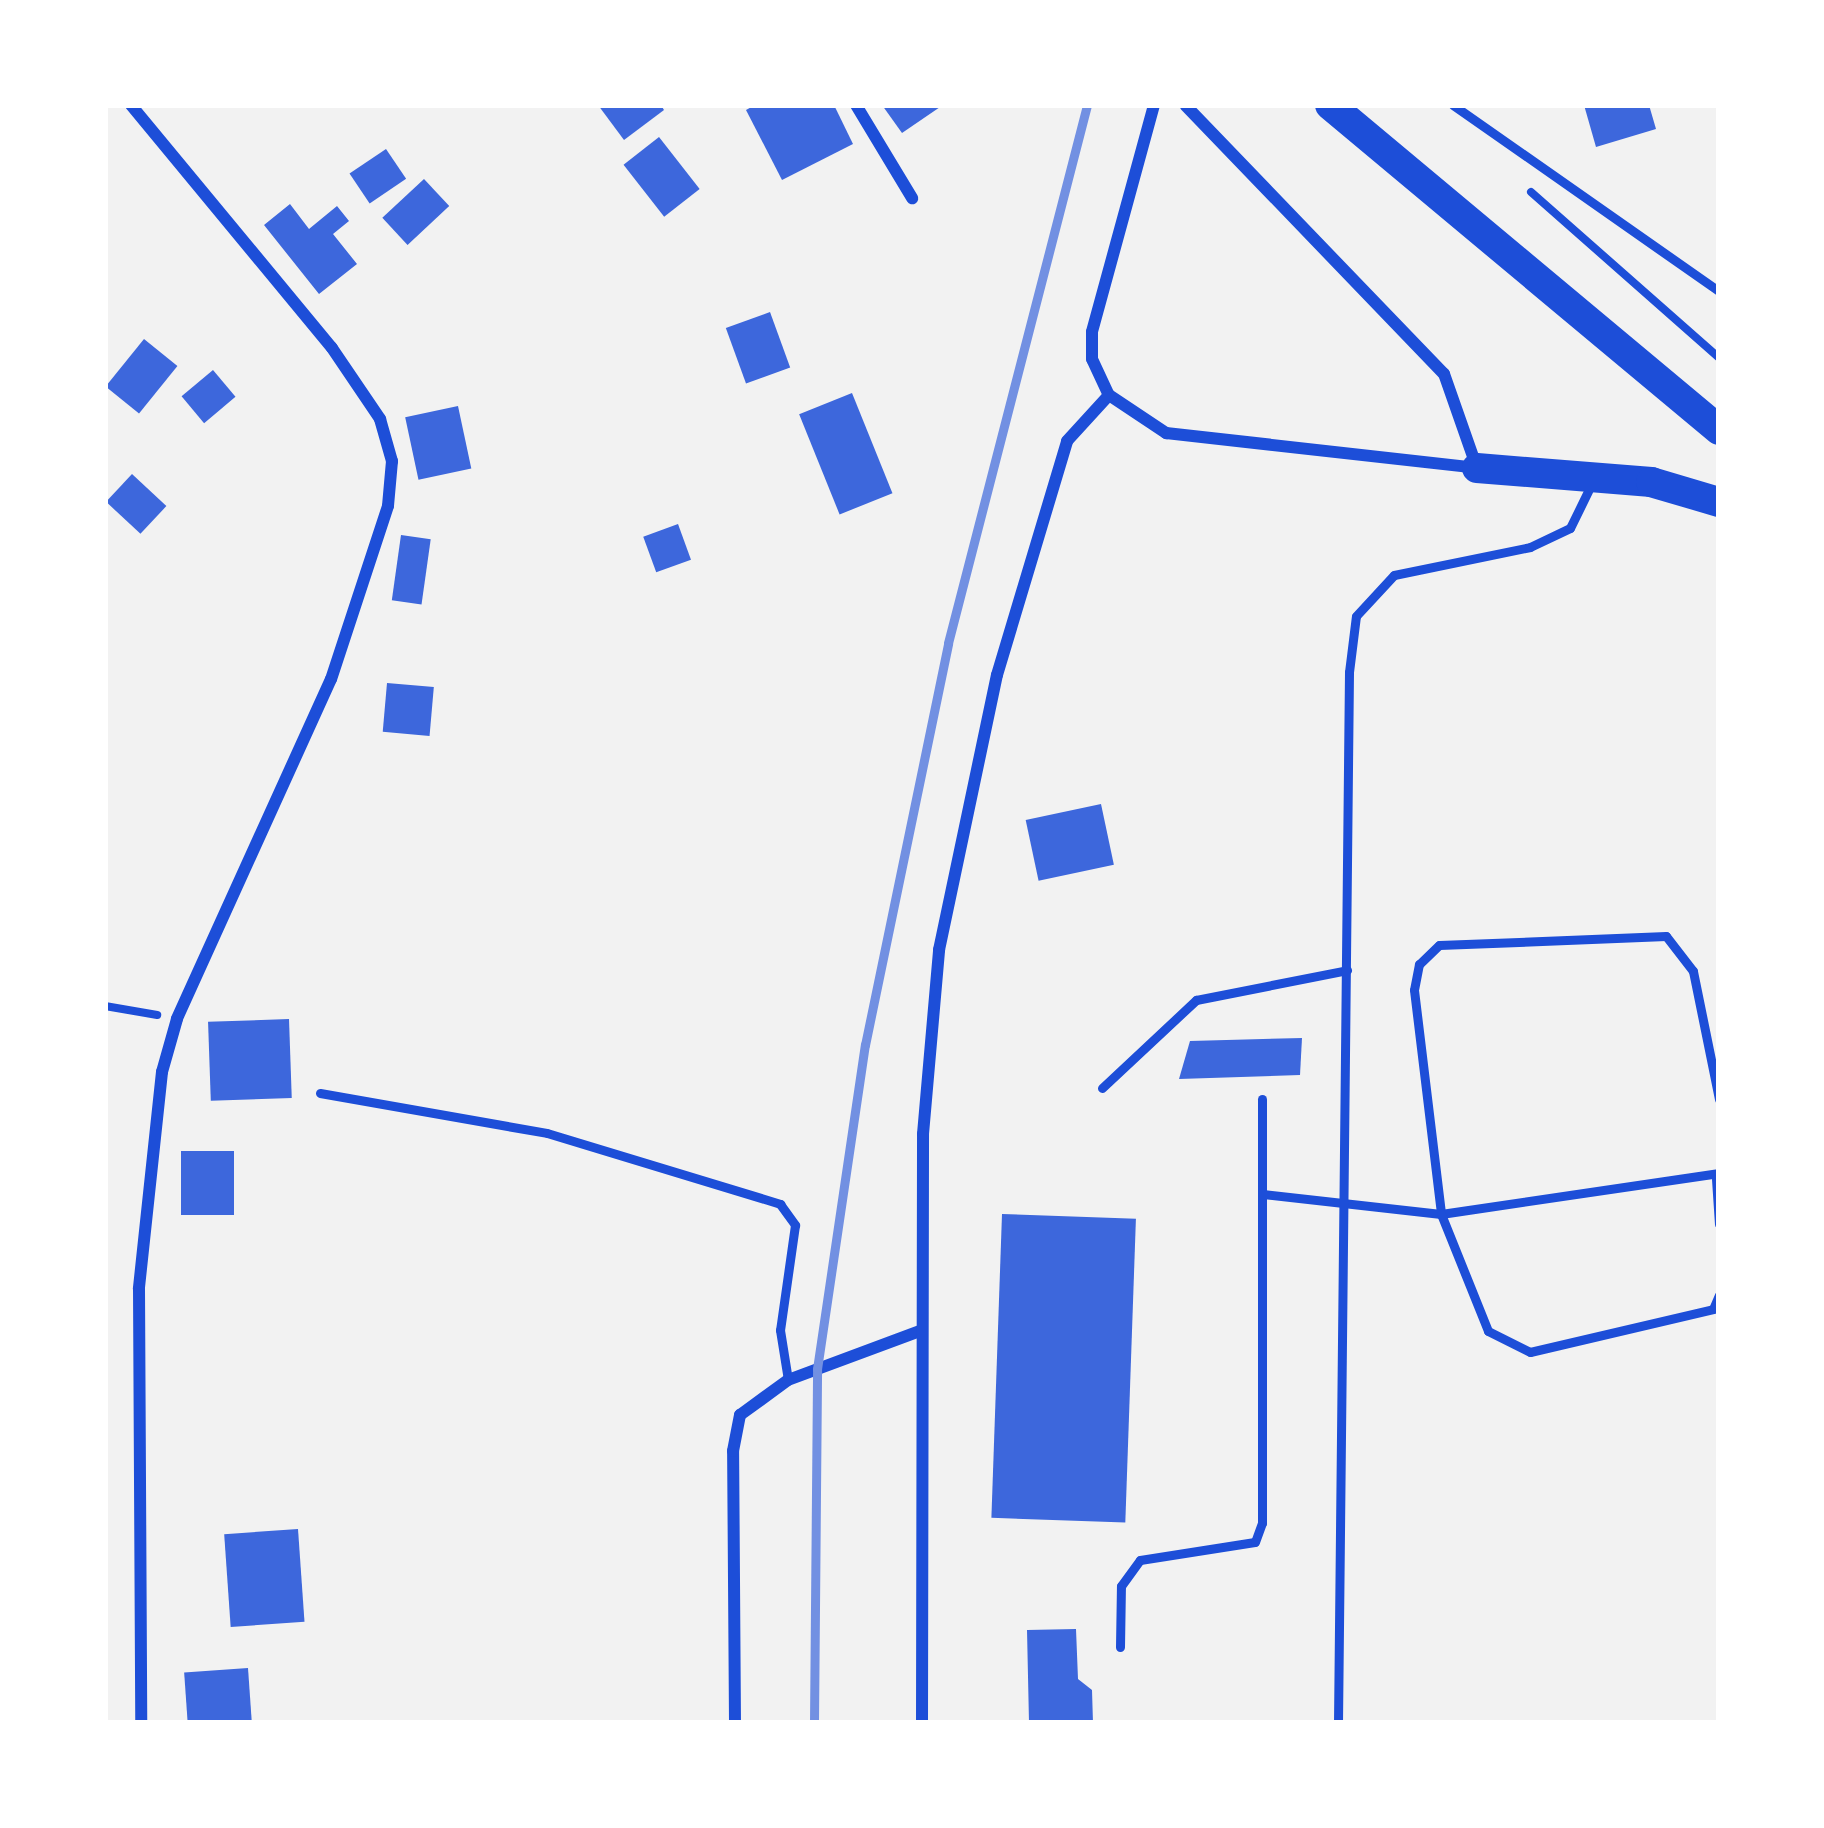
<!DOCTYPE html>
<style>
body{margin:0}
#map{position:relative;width:1824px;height:1828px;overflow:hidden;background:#f2f2f2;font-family:"Source Serif 4",serif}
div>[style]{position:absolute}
.building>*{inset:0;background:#3d67dc;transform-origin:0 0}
.path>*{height:8px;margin:-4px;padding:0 4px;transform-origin:4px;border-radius:4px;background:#1d4ed8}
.service>*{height:9px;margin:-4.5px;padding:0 4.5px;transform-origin:4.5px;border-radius:4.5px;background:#1d4ed8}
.minor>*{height:12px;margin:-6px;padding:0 6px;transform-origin:6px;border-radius:6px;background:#1d4ed8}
.primary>*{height:30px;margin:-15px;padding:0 15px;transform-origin:15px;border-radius:15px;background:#1d4ed8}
.rail>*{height:9px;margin:-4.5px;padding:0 4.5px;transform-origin:4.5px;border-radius:4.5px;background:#7290e2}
span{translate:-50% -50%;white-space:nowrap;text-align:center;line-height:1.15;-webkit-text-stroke:12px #fff;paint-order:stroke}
.frame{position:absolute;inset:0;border:108px solid #fff;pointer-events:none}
</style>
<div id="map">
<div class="building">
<i style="clip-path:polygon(598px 105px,661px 105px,664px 110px,624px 140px)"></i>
<i style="clip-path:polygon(755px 105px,834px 105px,853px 144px,782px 180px,746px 110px)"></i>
<i style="clip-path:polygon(882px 105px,943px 105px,902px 133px)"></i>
<i style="clip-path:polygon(1584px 105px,1649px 105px,1656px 129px,1596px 147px)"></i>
<i style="left:659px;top:137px;width:66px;height:45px;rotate:52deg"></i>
<i style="left:386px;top:149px;width:36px;height:44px;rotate:56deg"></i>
<i style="left:424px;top:179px;width:37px;height:57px;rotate:47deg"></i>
<i style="clip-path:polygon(290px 204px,309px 229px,337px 206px,349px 221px,333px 234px,357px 264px,319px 294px,264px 225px)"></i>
<i style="left:770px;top:312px;width:59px;height:47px;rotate:70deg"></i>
<i style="left:144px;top:339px;width:43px;height:61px;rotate:39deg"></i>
<i style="left:213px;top:370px;width:35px;height:41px;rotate:50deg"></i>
<i style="left:852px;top:393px;width:108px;height:57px;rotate:68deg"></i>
<i style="left:458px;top:406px;width:64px;height:54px;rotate:78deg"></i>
<i style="left:132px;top:474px;width:47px;height:38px;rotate:43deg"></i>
<i style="left:678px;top:524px;width:38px;height:37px;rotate:70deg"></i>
<i style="left:401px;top:535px;width:30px;height:66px;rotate:8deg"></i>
<i style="left:387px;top:683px;width:47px;height:49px;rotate:5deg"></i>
<i style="left:1101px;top:804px;width:62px;height:77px;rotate:78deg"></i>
<i style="left:289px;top:1019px;width:79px;height:81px;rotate:88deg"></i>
<i style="clip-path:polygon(1302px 1038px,1300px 1075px,1179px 1079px,1190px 1041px)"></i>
<i style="left:181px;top:1151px;width:53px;height:64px"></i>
<i style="left:1002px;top:1214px;width:134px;height:304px;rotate:2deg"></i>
<i style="left:298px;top:1529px;width:93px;height:74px;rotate:86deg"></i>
<i style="clip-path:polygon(1076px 1629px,1078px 1679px,1092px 1690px,1093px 1723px,1029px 1723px,1027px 1630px)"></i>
<i style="left:248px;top:1668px;width:55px;height:64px;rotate:86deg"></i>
</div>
<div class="path">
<i style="left:1531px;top:192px;width:251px;rotate:41.4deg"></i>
<i style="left:105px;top:1006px;width:53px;rotate:9.8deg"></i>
</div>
<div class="service">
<i style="left:1453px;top:105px;width:325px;rotate:35deg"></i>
<i style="left:1102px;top:1088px;width:129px;rotate:-43.1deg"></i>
<i style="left:1196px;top:1000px;width:154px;rotate:-11.2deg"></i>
<i style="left:320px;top:1093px;width:230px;rotate:10deg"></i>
<i style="left:547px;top:1133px;width:244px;rotate:16.9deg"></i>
<i style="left:780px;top:1204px;width:26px;rotate:54deg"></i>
<i style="left:795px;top:1225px;width:106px;rotate:98.1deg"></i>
<i style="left:780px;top:1330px;width:51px;rotate:80.9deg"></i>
<i style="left:1719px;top:1099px;width:131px;rotate:-101.5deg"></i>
<i style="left:1693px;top:971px;width:44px;rotate:-127.6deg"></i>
<i style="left:1666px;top:936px;width:227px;rotate:177.7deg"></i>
<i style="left:1439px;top:945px;width:28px;rotate:136deg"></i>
<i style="left:1419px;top:964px;width:26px;rotate:101deg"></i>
<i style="left:1414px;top:990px;width:226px;rotate:83.1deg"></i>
<i style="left:1441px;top:1214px;width:281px;rotate:-8.4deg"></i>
<i style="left:1716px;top:1179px;width:45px;rotate:86.2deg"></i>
<i style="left:1263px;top:1194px;width:179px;rotate:6.4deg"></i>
<i style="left:1441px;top:1214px;width:126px;rotate:68.1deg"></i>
<i style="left:1488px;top:1331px;width:47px;rotate:26.6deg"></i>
<i style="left:1530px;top:1352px;width:188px;rotate:-13.2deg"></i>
<i style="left:1713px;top:1309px;width:15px;rotate:-67deg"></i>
<i style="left:1120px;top:1647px;width:61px;rotate:-89.1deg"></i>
<i style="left:1121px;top:1586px;width:32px;rotate:-54deg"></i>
<i style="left:1140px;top:1560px;width:116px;rotate:-8.9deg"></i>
<i style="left:1255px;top:1542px;width:20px;rotate:-70deg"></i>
<i style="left:1262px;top:1523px;width:424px;rotate:-90deg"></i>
<i style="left:1338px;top:1723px;width:1051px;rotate:-89.4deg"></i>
<i style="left:1349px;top:672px;width:56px;rotate:-82.9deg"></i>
<i style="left:1356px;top:616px;width:56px;rotate:-47.2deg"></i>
<i style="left:1394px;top:575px;width:139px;rotate:-11.6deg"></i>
<i style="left:1530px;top:547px;width:44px;rotate:-25.4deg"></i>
<i style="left:1570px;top:528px;width:50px;rotate:-63.9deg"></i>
</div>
<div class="minor">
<i style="left:131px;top:105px;width:315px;rotate:50.4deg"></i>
<i style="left:332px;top:348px;width:86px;rotate:55.9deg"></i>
<i style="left:380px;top:419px;width:44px;rotate:74.1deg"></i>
<i style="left:392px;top:461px;width:45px;rotate:95.1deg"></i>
<i style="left:388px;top:506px;width:182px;rotate:108.2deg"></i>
<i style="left:331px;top:679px;width:373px;rotate:114.4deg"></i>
<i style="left:177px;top:1019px;width:55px;rotate:105.8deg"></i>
<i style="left:162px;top:1072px;width:218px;rotate:96.1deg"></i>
<i style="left:139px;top:1289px;width:434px;rotate:89.7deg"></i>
<i style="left:856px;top:105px;width:109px;rotate:58.9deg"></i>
<i style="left:1154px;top:105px;width:235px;rotate:105.3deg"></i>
<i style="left:1092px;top:332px;width:27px;rotate:90deg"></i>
<i style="left:1092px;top:359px;width:40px;rotate:65deg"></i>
<i style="left:1109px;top:395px;width:69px;rotate:33.7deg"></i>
<i style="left:1166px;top:433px;width:313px;rotate:6.4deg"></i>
<i style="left:1477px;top:468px;width:100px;rotate:-109.3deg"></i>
<i style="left:1444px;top:374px;width:373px;rotate:-133.9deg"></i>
<i style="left:735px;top:1723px;width:272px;rotate:-90.4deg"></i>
<i style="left:733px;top:1451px;width:37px;rotate:-79deg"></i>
<i style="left:740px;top:1415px;width:59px;rotate:-36.1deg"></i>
<i style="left:788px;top:1380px;width:141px;rotate:-20.4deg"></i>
<i style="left:922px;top:1723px;width:589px;rotate:-89.9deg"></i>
<i style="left:923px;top:1134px;width:185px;rotate:-85deg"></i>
<i style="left:939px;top:950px;width:281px;rotate:-78.1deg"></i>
<i style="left:997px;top:675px;width:244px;rotate:-73.3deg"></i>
<i style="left:1067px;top:441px;width:62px;rotate:-47.6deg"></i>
</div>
<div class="primary">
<i style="left:1330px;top:105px;width:507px;rotate:39.88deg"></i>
<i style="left:1477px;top:468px;width:175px;rotate:4.6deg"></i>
<i style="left:1651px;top:482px;width:71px;rotate:16.4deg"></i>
</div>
<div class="rail">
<i style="left:814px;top:1723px;width:354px;rotate:-89.5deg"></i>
<i style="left:817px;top:1369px;width:328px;rotate:-81.6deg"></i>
<i style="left:865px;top:1045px;width:410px;rotate:-78.3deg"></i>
<i style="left:948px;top:643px;width:556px;rotate:-75.51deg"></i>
</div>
<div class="frame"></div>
</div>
